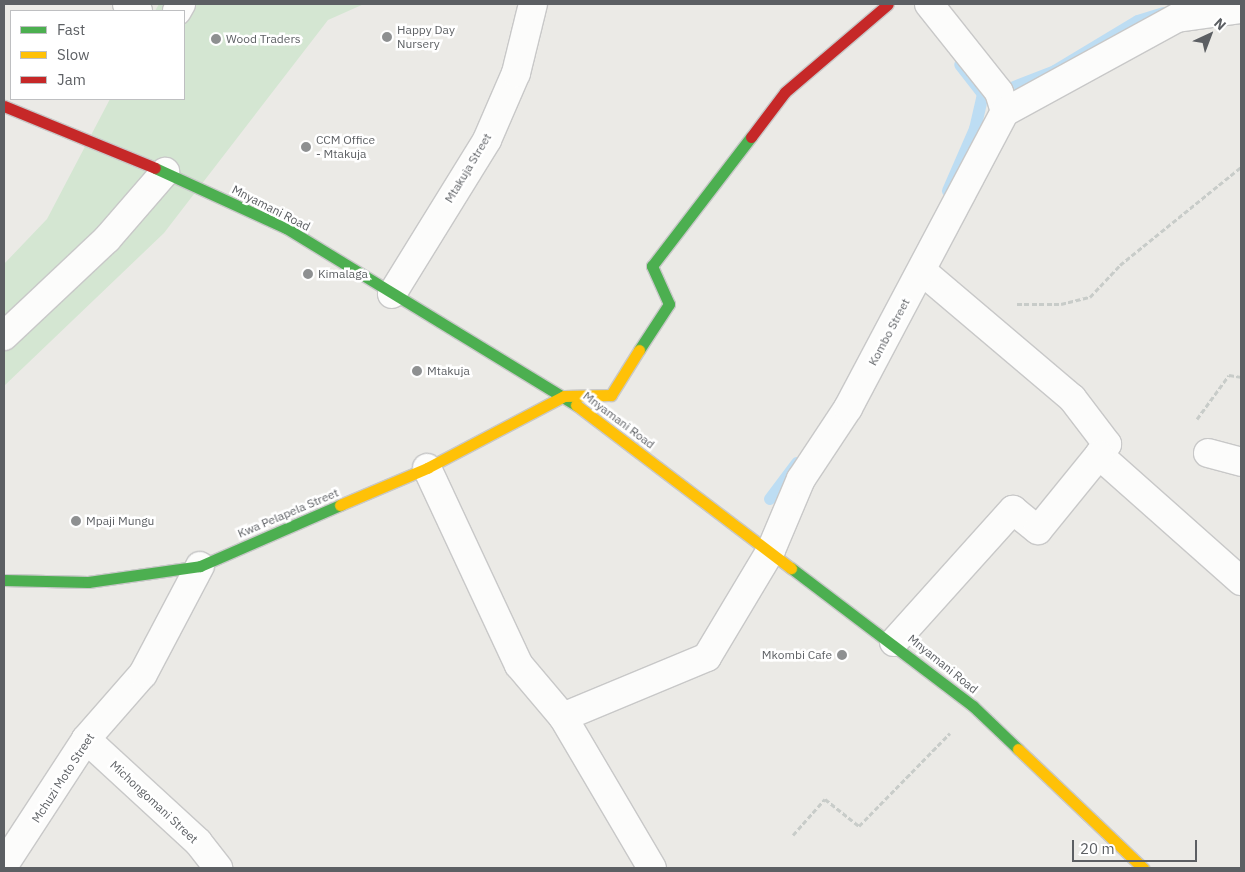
<!DOCTYPE html>
<style>
body{margin:0}
#map{position:relative;width:1245px;height:872px;overflow:hidden;background:#ebeae6;font-family:"IBM Plex Sans",sans-serif}
div>[style]{position:absolute}
.green>*{inset:0;background:#d4e6d2}
.stream>*{height:12px;margin:-6px;padding:0 6px;transform-origin:6px;border-radius:6px;background:#bdddf3}
.path>*{height:3px;margin-top:-1.5px;transform-origin:0;background:repeating-linear-gradient(90deg,#c8ccc9 0 5px,transparent 0 7.5px)}
.roads{filter:drop-shadow(1px 0 #c8c8c8) drop-shadow(-1px 0 #c8c8c8) drop-shadow(0 1px #c8c8c8) drop-shadow(0 -1px #c8c8c8)}
.street>*{height:28px;margin:-14px;padding:0 14px;transform-origin:14px;border-radius:14px;background:#fcfcfb}
.fast>*{height:11px;margin:-5.5px;padding:0 5.5px;transform-origin:5.5px;border-radius:5.5px;background:#4caf50}
.slow>*{height:11px;margin:-5.5px;padding:0 5.5px;transform-origin:5.5px;border-radius:5.5px;background:#ffc107}
.jam>*{height:11px;margin:-5.5px;padding:0 5.5px;transform-origin:5.5px;border-radius:5.5px;background:#c62828}
.dots>*{width:14px;height:14px;translate:-50% -50%;box-sizing:border-box;border:2px solid #fff;border-radius:50%}
span{translate:-50% -50%;white-space:nowrap;text-align:center;line-height:1.15;-webkit-text-stroke:5px #fff;paint-order:stroke}
.poi-label{font-size:12px;color:#5c5f63}
.left{translate:0 -50%;text-align:left}
.right{translate:-100% -50%;text-align:right}
.street-label{font-size:12px;color:#5c5f63}
.frame{position:absolute;inset:0;border:5px solid #5c5f63;pointer-events:none}
.legend{position:absolute;left:10px;top:10px;width:175px;height:90px;box-sizing:border-box;background:#fff;border:1px solid #bebfc1;margin:0;padding:6px 9px;list-style:none;font-size:15px;color:#5c5f63}
.legend li{display:flex;align-items:center;gap:10px;height:25px}
.legend b{width:25px;border:1px solid #bebfc1}
.north{position:absolute;left:1185px;top:10px;width:50px;height:50px;-webkit-text-stroke:4px #fff;paint-order:stroke;rotate:43deg;font-size:14px;font-weight:700;line-height:20px;text-align:center;color:#5c5f63}
.north::after{content:'';display:block;margin:auto;width:18px;height:22px;background:#5c5f63;clip-path:polygon(50% 0,100% 100%,50% 72%,0 100%)}
.scale{position:absolute;left:1072px;top:840px;width:125px;height:22px;box-sizing:border-box;border:2px solid #5c5f63;border-top:0;padding-left:6px;font-size:15px;line-height:18px;white-space:nowrap;color:#5c5f63;-webkit-text-stroke:4px #fff;paint-order:stroke}
</style>
<div id="map">
<div class="green">
<i style="clip-path:polygon(159px 4px,364px 4px,328px 20px,164px 233px,4px 386px,4px 264px,47px 219px,110px 99px,184px 99px,184px 11px,155px 11px)"></i>
</div>
<div class="stream">
<i style="left:1014px;top:87px;width:44px;rotate:-21.3deg"></i>
<i style="left:1055px;top:71px;width:97px;rotate:-31.1deg"></i>
<i style="left:1138px;top:21px;width:27px;rotate:-17deg"></i>
<i style="left:948px;top:191px;width:68px;rotate:-66.5deg"></i>
<i style="left:975px;top:129px;width:36px;rotate:-77deg"></i>
<i style="left:983px;top:94px;width:37px;rotate:-128deg"></i>
<i style="left:770px;top:499px;width:45px;rotate:-53.1deg"></i>
</div>
<div class="path">
<i style="left:1017px;top:304px;width:44px"></i>
<i style="left:1061px;top:304px;width:30px;rotate:-14deg"></i>
<i style="left:1090px;top:297px;width:44px;rotate:-46.8deg"></i>
<i style="left:1120px;top:265px;width:156px;rotate:-39deg"></i>
<i style="left:1197px;top:419px;width:54px;rotate:-54deg"></i>
<i style="left:1229px;top:375px;width:12px;rotate:9deg"></i>
<i style="left:793px;top:835px;width:48px;rotate:-48.4deg"></i>
<i style="left:825px;top:799px;width:43px;rotate:38.5deg"></i>
<i style="left:859px;top:826px;width:130px;rotate:-45.6deg"></i>
</div>
<div class="roads">
<div class="street">
<i style="left:127px;top:4px;width:13px;rotate:32deg"></i>
<i style="left:929px;top:4px;width:112px;rotate:51.5deg"></i>
<i style="left:999px;top:92px;width:21px;rotate:73deg"></i>
<i style="left:177px;top:11px;width:8px;rotate:-60deg"></i>
<i style="left:922px;top:271px;width:197px;rotate:40.3deg"></i>
<i style="left:1072px;top:398px;width:58px;rotate:52.7deg"></i>
<i style="left:1107px;top:444px;width:14px;rotate:126deg"></i>
<i style="left:1099px;top:455px;width:190px;rotate:41.6deg"></i>
<i style="left:392px;top:294px;width:181px;rotate:-58.3deg"></i>
<i style="left:487px;top:140px;width:73px;rotate:-66.6deg"></i>
<i style="left:516px;top:73px;width:71px;rotate:-76.2deg"></i>
<i style="left:4px;top:336px;width:141px;rotate:-43.3deg"></i>
<i style="left:107px;top:239px;width:89px;rotate:-49.1deg"></i>
<i style="left:1208px;top:453px;width:34px;rotate:15deg"></i>
<i style="left:427px;top:468px;width:217px;rotate:65deg"></i>
<i style="left:519px;top:665px;width:68px;rotate:49.8deg"></i>
<i style="left:563px;top:717px;width:175px;rotate:59.5deg"></i>
<i style="left:894px;top:642px;width:178px;rotate:-48deg"></i>
<i style="left:1013px;top:510px;width:32px;rotate:39deg"></i>
<i style="left:1038px;top:530px;width:97px;rotate:-50.9deg"></i>
<i style="left:563px;top:717px;width:156px;rotate:-22.6deg"></i>
<i style="left:707px;top:657px;width:125px;rotate:-59.1deg"></i>
<i style="left:771px;top:550px;width:77px;rotate:-67.1deg"></i>
<i style="left:801px;top:479px;width:85px;rotate:-56.5deg"></i>
<i style="left:848px;top:408px;width:335px;rotate:-62.1deg"></i>
<i style="left:1005px;top:112px;width:196px;rotate:-28.7deg"></i>
<i style="left:1177px;top:18px;width:65px;rotate:-8deg"></i>
<i style="left:86px;top:739px;width:152px;rotate:42.6deg"></i>
<i style="left:198px;top:842px;width:33px;rotate:52deg"></i>
<i style="left:4px;top:865px;width:150px;rotate:-56.9deg"></i>
<i style="left:86px;top:739px;width:86px;rotate:-48.8deg"></i>
<i style="left:143px;top:674px;width:122px;rotate:-62.2deg"></i>
</div>
<div class="fast">
<i style="left:155px;top:168px;width:144px;rotate:24.6deg"></i>
<i style="left:286px;top:228px;width:340px;rotate:31.4deg"></i>
<i style="left:639px;top:350px;width:55px;rotate:-56.9deg"></i>
<i style="left:669px;top:304px;width:42px;rotate:-114.1deg"></i>
<i style="left:652px;top:266px;width:163px;rotate:-52.5deg"></i>
<i style="left:791px;top:568px;width:228px;rotate:37.2deg"></i>
<i style="left:973px;top:706px;width:62px;rotate:43.7deg"></i>
<i style="left:4px;top:580px;width:84px;rotate:1.4deg"></i>
<i style="left:88px;top:582px;width:113px;rotate:-8.1deg"></i>
<i style="left:200px;top:566px;width:153px;rotate:-23.5deg"></i>
</div>
<div class="slow">
<i style="left:576px;top:405px;width:270px;rotate:37.2deg"></i>
<i style="left:340px;top:505px;width:95px;rotate:-23deg"></i>
<i style="left:427px;top:468px;width:155px;rotate:-27.7deg"></i>
<i style="left:564px;top:396px;width:47px;rotate:-1.2deg"></i>
<i style="left:611px;top:395px;width:53px;rotate:-58.1deg"></i>
<i style="left:1018px;top:749px;width:173px;rotate:43.6deg"></i>
</div>
<div class="jam">
<i style="left:4px;top:106px;width:163px;rotate:22.3deg"></i>
<i style="left:751px;top:137px;width:56px;rotate:-52.9deg"></i>
<i style="left:785px;top:92px;width:135px;rotate:-40.5deg"></i>
</div>
</div>
<div class="dots">
<i style="left:387px;top:37px;background:#8e9091"></i>
<i style="left:216px;top:39px;background:#8e9091"></i>
<i style="left:306px;top:147px;background:#8e9091"></i>
<i style="left:308px;top:274px;background:#8e9091"></i>
<i style="left:417px;top:371px;background:#8e9091"></i>
<i style="left:76px;top:521px;background:#8e9091"></i>
<i style="left:842px;top:655px;background:#8e9091"></i>
</div>
<div class="poi-label">
<span class="left" style="left:397px;top:37px">Happy Day<br>Nursery</span>
<span class="left" style="left:226px;top:39px">Wood Traders</span>
<span class="left" style="left:316px;top:147px">CCM Office<br>- Mtakuja</span>
<span class="left" style="left:318px;top:274px">Kimalaga</span>
<span class="left" style="left:427px;top:371px">Mtakuja</span>
<span class="left" style="left:86px;top:521px">Mpaji Mungu</span>
<span class="right" style="left:832px;top:655px">Mkombi Cafe</span>
</div>
<div class="street-label">
<span style="left:468px;top:168px;rotate:-59deg">Mtakuja Street</span>
<span style="left:271px;top:208px;rotate:27deg">Mnyamani Road</span>
<span style="left:889px;top:332px;rotate:-62deg">Kombo Street</span>
<span style="left:619px;top:420px;rotate:37deg">Mnyamani Road</span>
<span style="left:288px;top:513px;rotate:-23deg">Kwa Pelapela Street</span>
<span style="left:943px;top:664px;rotate:39deg">Mnyamani Road</span>
<span style="left:63px;top:778px;rotate:-57deg">Mchuzi Moto Street</span>
<span style="left:154px;top:802px;rotate:43deg">Michongomani Street</span>
</div>
<div class="frame"></div>
<ul class="legend">
<li><b style="height:6px;background:#4caf50"></b>Fast</li>
<li><b style="height:6px;background:#ffc107"></b>Slow</li>
<li><b style="height:6px;background:#c62828"></b>Jam</li>
</ul>
<div class="north">N</div>
<div class="scale">20 m</div>
</div>
